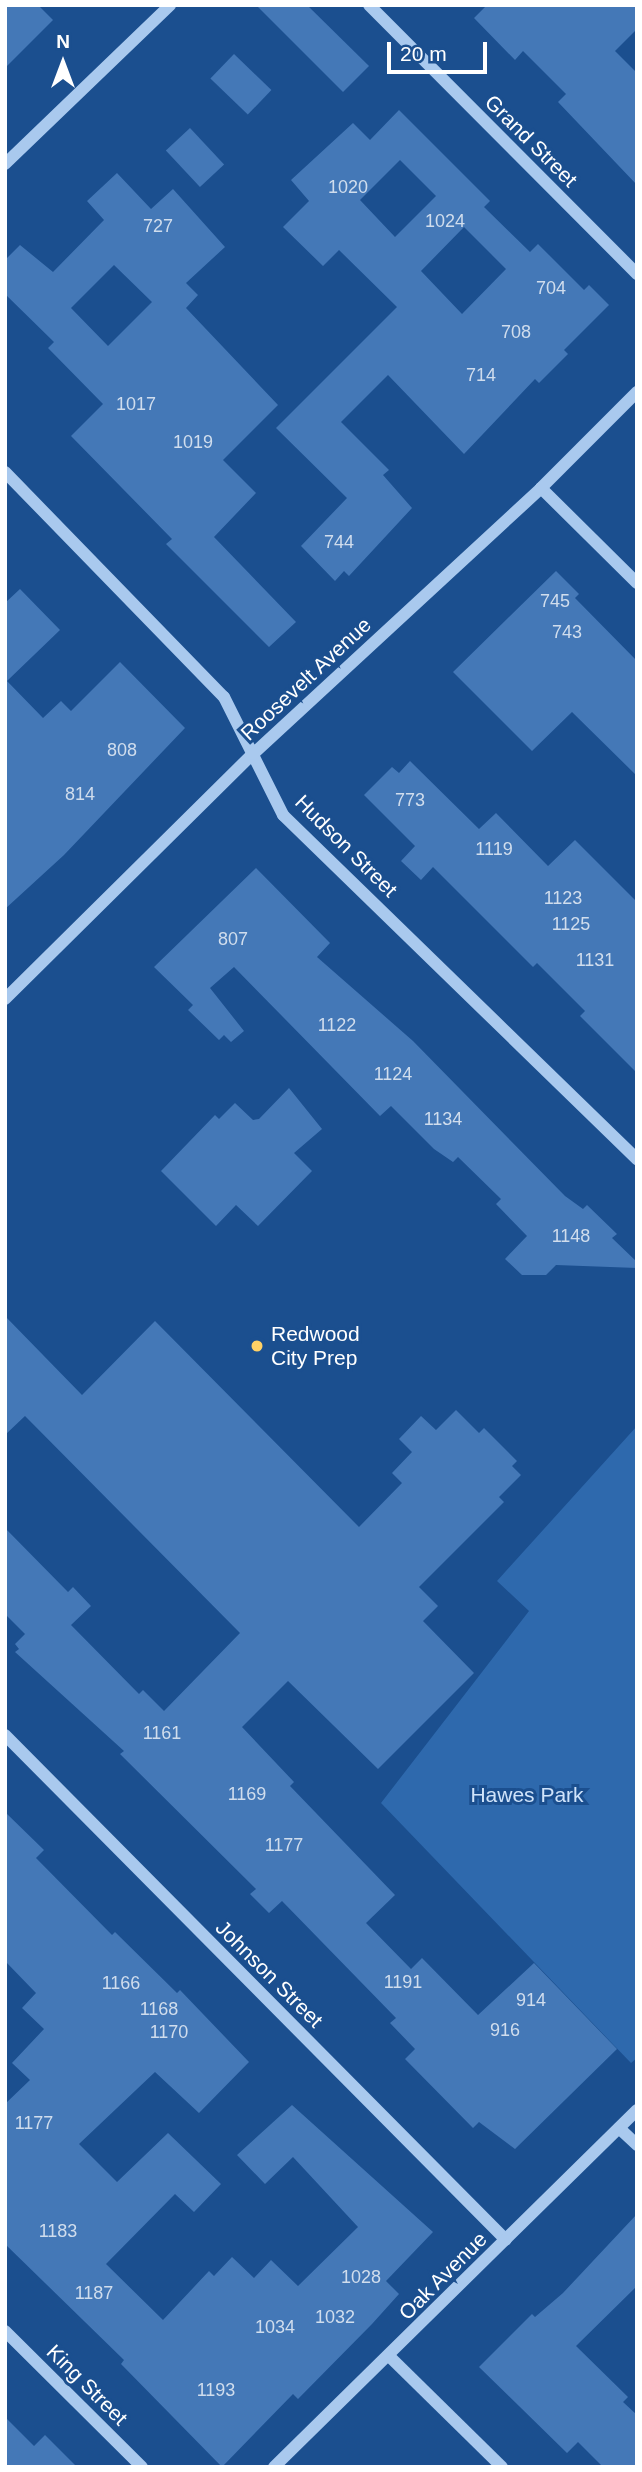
<!DOCTYPE html>
<style>
body{margin:0}
#map{position:relative;width:642px;height:2472px;overflow:hidden;background:#1b4f8f;font-family:Helvetica,sans-serif}
div>[style]{position:absolute}
.green>*{inset:0;background:#2e69ad}
.building>*{inset:0;background:#4478b7;transform-origin:0 0}
.minor>*{height:12px;margin:-6px;padding:0 6px;transform-origin:6px;border-radius:6px;background:#a9c9ee}
.dots>*{width:19px;height:19px;translate:-50% -50%;box-sizing:border-box;border:4px solid #1b4f8f;border-radius:50%}
span{translate:-50% -50%;white-space:nowrap;text-align:center;line-height:1.15;-webkit-text-stroke:6px #1b4f8f;paint-order:stroke}
.number-label{font-size:18px;color:#d0dded}
.number-label span{-webkit-text-stroke-width:0}
.street-label{font-size:21px;color:#fff}
.poi-label{font-size:21px;color:#fff}
.left{translate:0 -50%;text-align:left}
.park-label{font-size:21px;color:#cfe3fa}
.frame{position:absolute;inset:0;border:7px solid #fff;pointer-events:none}
.north{position:absolute;left:28px;top:28px;width:70px;height:70px;-webkit-text-stroke:5px #1b4f8f;paint-order:stroke;rotate:0deg;font-size:19px;font-weight:700;line-height:28px;text-align:center;color:#fff}
.north::after{content:'';display:block;margin:auto;width:24px;height:32px;background:#fff;clip-path:polygon(50% 0,100% 100%,50% 72%,0 100%)}
.scale{position:absolute;left:387px;top:42px;width:100px;height:32px;box-sizing:border-box;border:4px solid #fff;border-top:0;padding-left:9px;font-size:21px;line-height:24px;white-space:nowrap;color:#fff;-webkit-text-stroke:5px #1b4f8f;paint-order:stroke}
</style>
<div id="map">
<div class="green">
<i style="clip-path:polygon(637px 1426px,637px 2058px,631px 2063px,381px 1803px,529px 1611px,497px 1581px)"></i>
</div>
<div class="building">
<i style="clip-path:polygon(5px 5px,38px 5px,53px 20px,5px 68px)"></i>
<i style="clip-path:polygon(256px 5px,307px 5px,369px 66px,343px 92px)"></i>
<i style="clip-path:polygon(487px 5px,637px 5px,637px 29px,615px 51px,637px 73px,637px 185px,558px 102px,566px 94px,523px 51px,515px 60px,474px 18px)"></i>
<i style="left:234px;top:54px;width:52px;height:34px;rotate:44deg"></i>
<i style="clip-path:polygon(evenodd,399px 110px,490px 201px,484px 207px,530px 252px,538px 244px,584px 290px,589px 285px,609px 305px,564px 350px,568px 354px,539px 383px,535px 379px,464px 454px,388px 375px,341px 422px,389px 470px,383px 475px,412px 508px,349px 576px,344px 571px,335px 581px,301px 546px,347px 498px,276px 428px,397px 307px,339px 250px,323px 266px,283px 227px,309px 201px,291px 180px,353px 123px,370px 140px,399px 110px,400px 160px,436px 196px,395px 237px,360px 200px,400px 160px,399px 110px,464px 227px,506px 269px,462px 314px,421px 271px,464px 227px)"></i>
<i style="left:190px;top:128px;width:50px;height:33px;rotate:47deg"></i>
<i style="clip-path:polygon(evenodd,117px 173px,151px 209px,173px 189px,225px 247px,186px 283px,198px 295px,186px 308px,278px 405px,223px 460px,256px 493px,214px 537px,296px 622px,269px 647px,166px 544px,172px 539px,71px 436px,103px 404px,48px 348px,54px 342px,5px 294px,5px 260px,20px 245px,53px 272px,104px 220px,87px 201px,117px 173px,114px 265px,152px 302px,108px 346px,71px 308px,114px 265px)"></i>
<i style="clip-path:polygon(556px 571px,579px 594px,575px 598px,637px 661px,637px 776px,572px 712px,532px 751px,453px 672px)"></i>
<i style="clip-path:polygon(20px 589px,60px 630px,7px 681px,43px 718px,61px 701px,71px 711px,120px 662px,185px 728px,64px 855px,5px 909px,5px 603px)"></i>
<i style="clip-path:polygon(410px 761px,479px 829px,496px 813px,548px 866px,575px 840px,637px 902px,637px 1073px,580px 1016px,585px 1011px,537px 963px,533px 967px,433px 867px,421px 880px,401px 861px,415px 846px,364px 795px,392px 767px,399px 773px)"></i>
<i style="clip-path:polygon(256px 868px,330px 943px,317px 957px,413px 1041px,565px 1196px,583px 1209px,587px 1205px,617px 1234px,612px 1238px,637px 1262px,637px 1268px,556px 1265px,546px 1275px,522px 1275px,505px 1259px,527px 1236px,496px 1204px,501px 1199px,458px 1157px,453px 1162px,434px 1149px,391px 1106px,380px 1116px,234px 967px,210px 988px,244px 1031px,231px 1042px,224px 1035px,219px 1040px,188px 1010px,193px 1005px,154px 967px)"></i>
<i style="clip-path:polygon(289px 1088px,322px 1129px,294px 1153px,312px 1171px,258px 1226px,236px 1205px,216px 1226px,161px 1171px,215px 1115px,219px 1119px,235px 1103px,253px 1120px,259px 1119px)"></i>
<i style="clip-path:polygon(5px 1316px,82px 1395px,155px 1321px,359px 1527px,402px 1483px,392px 1473px,412px 1452px,399px 1439px,421px 1416px,436px 1430px,456px 1410px,479px 1433px,484px 1428px,517px 1461px,512px 1466px,521px 1475px,499px 1497px,504px 1502px,419px 1587px,438px 1606px,423px 1621px,474px 1673px,378px 1769px,288px 1681px,242px 1727px,294px 1782px,290px 1786px,395px 1895px,366px 1923px,411px 1969px,422px 1958px,478px 2015px,534px 1963px,617px 2049px,515px 2149px,479px 2122px,473px 2128px,405px 2059px,415px 2049px,390px 2023px,396px 2018px,282px 1901px,269px 1913px,250px 1894px,256px 1889px,120px 1754px,124px 1751px,15px 1652px,19px 1649px,15px 1644px,25px 1634px,5px 1614px,5px 1528px,68px 1592px,73px 1587px,91px 1606px,71px 1625px,139px 1694px,143px 1690px,164px 1711px,240px 1633px,25px 1416px,5px 1435px)"></i>
<i style="clip-path:polygon(5px 1812px,44px 1850px,36px 1858px,112px 1935px,115px 1932px,177px 1993px,180px 1990px,249px 2062px,199px 2113px,155px 2072px,79px 2144px,117px 2182px,168px 2133px,221px 2184px,194px 2212px,175px 2194px,106px 2264px,163px 2320px,209px 2271px,214px 2276px,232px 2257px,254px 2278px,271px 2260px,298px 2286px,358px 2227px,293px 2157px,265px 2184px,237px 2155px,292px 2105px,433px 2232px,386px 2281px,399px 2294px,372px 2324px,298px 2399px,293px 2394px,222px 2467px,121px 2364px,124px 2360px,5px 2244px,5px 2104px,30px 2080px,12px 2063px,44px 2029px,22px 2008px,36px 1993px,5px 1961px)"></i>
<i style="clip-path:polygon(637px 2214px,637px 2286px,576px 2346px,628px 2397px,623px 2402px,637px 2415px,637px 2467px,603px 2467px,578px 2442px,567px 2453px,479px 2367px,532px 2314px,535px 2317px,563px 2293px)"></i>
<i style="clip-path:polygon(5px 2417px,34px 2446px,45px 2435px,77px 2467px,5px 2467px)"></i>
</div>
<div class="minor">
<i style="left:369px;top:5px;width:380px;rotate:45.1deg"></i>
<i style="left:5px;top:164px;width:229px;rotate:-43.9deg"></i>
<i style="left:5px;top:472px;width:314px;rotate:45.8deg"></i>
<i style="left:224px;top:697px;width:132px;rotate:63.4deg"></i>
<i style="left:283px;top:815px;width:494px;rotate:44.2deg"></i>
<i style="left:541px;top:488px;width:135px;rotate:44.7deg"></i>
<i style="left:5px;top:999px;width:349px;rotate:-44.7deg"></i>
<i style="left:253px;top:754px;width:392px;rotate:-42.7deg"></i>
<i style="left:541px;top:488px;width:136px;rotate:-45deg"></i>
<i style="left:5px;top:1735px;width:711px;rotate:45.23deg"></i>
<i style="left:619px;top:2128px;width:25px;rotate:43deg"></i>
<i style="left:5px;top:2331px;width:193px;rotate:44.8deg"></i>
<i style="left:390px;top:2357px;width:157px;rotate:44.5deg"></i>
<i style="left:274px;top:2467px;width:509px;rotate:-44.52deg"></i>
</div>
<div class="dots">
<i style="left:257px;top:1346px;background:#ffd166"></i>
</div>
<div class="number-label">
<span style="left:348px;top:187px">1020</span>
<span style="left:445px;top:221px">1024</span>
<span style="left:158px;top:226px">727</span>
<span style="left:551px;top:288px">704</span>
<span style="left:516px;top:332px">708</span>
<span style="left:481px;top:375px">714</span>
<span style="left:136px;top:404px">1017</span>
<span style="left:193px;top:442px">1019</span>
<span style="left:339px;top:542px">744</span>
<span style="left:555px;top:601px">745</span>
<span style="left:567px;top:632px">743</span>
<span style="left:122px;top:750px">808</span>
<span style="left:80px;top:794px">814</span>
<span style="left:410px;top:800px">773</span>
<span style="left:494px;top:849px">1119</span>
<span style="left:563px;top:898px">1123</span>
<span style="left:571px;top:924px">1125</span>
<span style="left:233px;top:939px">807</span>
<span style="left:595px;top:960px">1131</span>
<span style="left:337px;top:1025px">1122</span>
<span style="left:393px;top:1074px">1124</span>
<span style="left:443px;top:1119px">1134</span>
<span style="left:571px;top:1236px">1148</span>
<span style="left:162px;top:1733px">1161</span>
<span style="left:247px;top:1794px">1169</span>
<span style="left:284px;top:1845px">1177</span>
<span style="left:403px;top:1982px">1191</span>
<span style="left:121px;top:1983px">1166</span>
<span style="left:531px;top:2000px">914</span>
<span style="left:159px;top:2009px">1168</span>
<span style="left:505px;top:2030px">916</span>
<span style="left:169px;top:2032px">1170</span>
<span style="left:34px;top:2123px">1177</span>
<span style="left:58px;top:2231px">1183</span>
<span style="left:361px;top:2277px">1028</span>
<span style="left:94px;top:2293px">1187</span>
<span style="left:335px;top:2317px">1032</span>
<span style="left:275px;top:2327px">1034</span>
<span style="left:216px;top:2390px">1193</span>
</div>
<div class="street-label">
<span style="left:531px;top:141px;rotate:45deg">Grand Street</span>
<span style="left:306px;top:679px;rotate:-43deg">Roosevelt Avenue</span>
<span style="left:346px;top:846px;rotate:45deg">Hudson Street</span>
<span style="left:269px;top:1974px;rotate:45deg">Johnson Street</span>
<span style="left:443px;top:2276px;rotate:-45deg">Oak Avenue</span>
<span style="left:87px;top:2385px;rotate:45deg">King Street</span>
</div>
<div class="poi-label">
<span class="left" style="left:271px;top:1346px">Redwood<br>City Prep</span>
</div>
<div class="park-label">
<span style="left:527px;top:1795px">Hawes Park</span>
</div>
<div class="frame"></div>
<div class="north">N</div>
<div class="scale">20 m</div>
</div>
